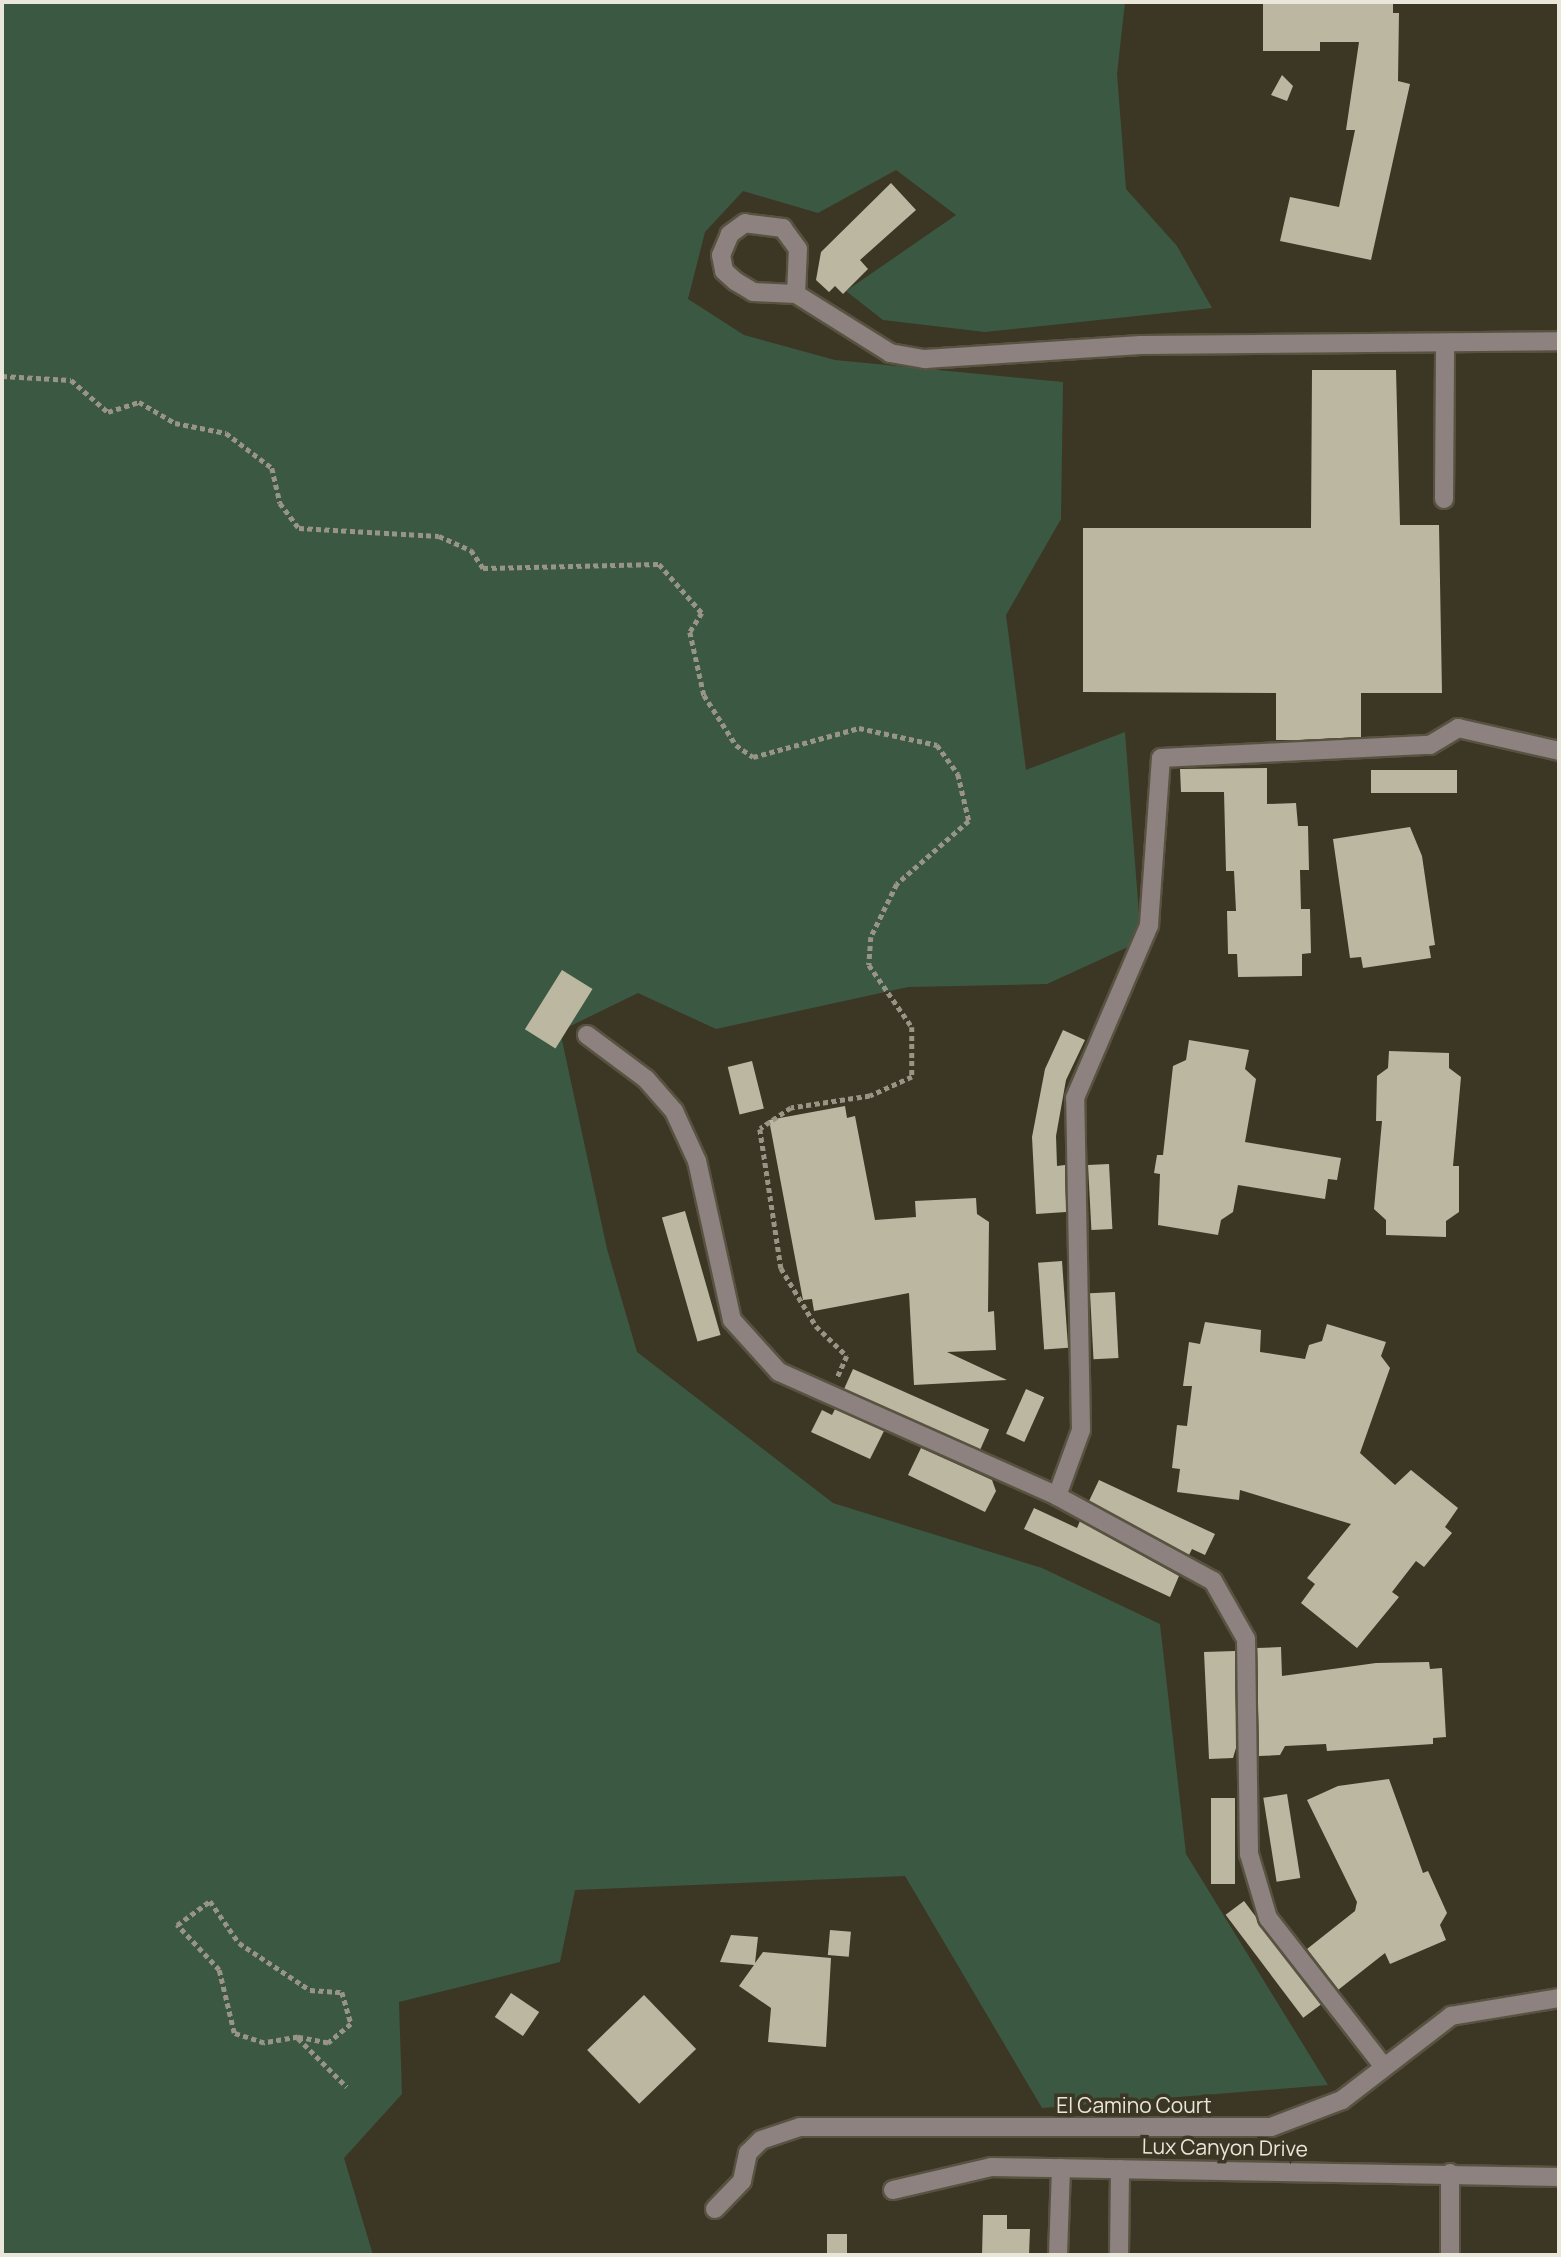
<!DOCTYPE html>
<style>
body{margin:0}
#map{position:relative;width:1561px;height:2257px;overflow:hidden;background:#3c3724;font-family:Manrope,sans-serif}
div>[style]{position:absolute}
.green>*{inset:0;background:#3b5842}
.building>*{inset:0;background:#bcb7a0;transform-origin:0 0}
.path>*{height:4.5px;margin-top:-2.25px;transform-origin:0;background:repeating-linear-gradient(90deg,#999586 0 5px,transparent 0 8.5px)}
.roads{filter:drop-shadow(2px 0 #585341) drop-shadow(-2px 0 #585341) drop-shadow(0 2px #585341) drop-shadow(0 -2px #585341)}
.minor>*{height:18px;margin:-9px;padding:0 9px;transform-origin:9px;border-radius:9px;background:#8d827f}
span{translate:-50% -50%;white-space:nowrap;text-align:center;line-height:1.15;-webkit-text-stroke:7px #3c3724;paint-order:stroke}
.street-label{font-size:21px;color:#e9e6da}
.frame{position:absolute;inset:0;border:4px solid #e9e6da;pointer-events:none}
</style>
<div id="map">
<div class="green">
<i style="clip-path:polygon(2px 2px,1125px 2px,1117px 74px,1126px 189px,1177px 246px,1212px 308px,985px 332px,883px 320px,846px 291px,956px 215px,896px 170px,818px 213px,743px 191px,705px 232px,688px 299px,744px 335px,835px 360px,1063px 382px,1061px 519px,1006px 615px,1026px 770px,1125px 732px,1141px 941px,1047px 984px,908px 987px,716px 1029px,638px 993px,560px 1031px,607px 1249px,637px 1352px,833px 1503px,1042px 1568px,1160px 1624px,1186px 1854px,1328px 2085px,1042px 2108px,905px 1876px,575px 1890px,560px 1962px,399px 2002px,402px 2094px,344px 2158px,373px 2255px,2px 2255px)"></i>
</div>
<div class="building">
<i style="clip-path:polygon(1263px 2px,1393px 2px,1393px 13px,1399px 13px,1398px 81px,1410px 84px,1371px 260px,1280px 241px,1290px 197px,1339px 207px,1355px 130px,1346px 130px,1359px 42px,1320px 42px,1320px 51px,1263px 51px)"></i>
<i style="clip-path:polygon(1282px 75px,1293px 86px,1287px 101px,1271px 95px)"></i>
<i style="clip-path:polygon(891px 183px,916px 210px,860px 260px,868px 269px,843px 294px,835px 286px,829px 292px,816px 280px,821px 252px)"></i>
<i style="clip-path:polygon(1312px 370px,1396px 370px,1400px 525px,1439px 525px,1442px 693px,1361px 693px,1361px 737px,1298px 740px,1276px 740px,1276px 693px,1083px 692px,1083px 528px,1311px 528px)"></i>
<i style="clip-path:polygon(1267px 768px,1267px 804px,1296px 803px,1298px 826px,1308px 826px,1309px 870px,1300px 870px,1301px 909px,1310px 909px,1311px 953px,1302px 954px,1302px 976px,1238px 977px,1237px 954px,1228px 954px,1227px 911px,1236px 911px,1234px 871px,1226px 871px,1224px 792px,1181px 792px,1180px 769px)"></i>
<i style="left:1371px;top:770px;width:86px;height:23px"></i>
<i style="clip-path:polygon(1410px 827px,1422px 856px,1435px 945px,1429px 946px,1431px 958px,1363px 968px,1361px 957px,1350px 958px,1333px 839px)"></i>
<i style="left:562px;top:970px;width:36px;height:70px;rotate:32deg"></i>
<i style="clip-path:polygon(1063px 1030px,1085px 1040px,1066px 1080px,1056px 1136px,1057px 1166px,1065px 1165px,1066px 1212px,1036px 1214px,1032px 1137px,1045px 1069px)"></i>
<i style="clip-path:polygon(1189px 1040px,1249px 1050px,1245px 1069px,1256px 1079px,1245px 1142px,1341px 1158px,1337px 1180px,1328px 1179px,1325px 1199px,1238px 1185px,1233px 1212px,1221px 1220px,1218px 1235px,1158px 1225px,1160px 1174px,1154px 1173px,1157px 1155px,1163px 1155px,1173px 1066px,1186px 1060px)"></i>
<i style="clip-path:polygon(1389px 1051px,1449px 1053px,1449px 1068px,1461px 1077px,1453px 1166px,1459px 1166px,1459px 1212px,1446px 1221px,1446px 1237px,1386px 1235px,1386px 1220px,1374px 1209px,1382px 1121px,1376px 1121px,1377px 1076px,1388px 1068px)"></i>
<i style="left:752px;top:1061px;width:49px;height:25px;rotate:76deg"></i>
<i style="clip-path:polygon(845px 1106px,847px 1118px,855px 1116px,875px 1220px,916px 1217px,915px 1201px,976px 1198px,977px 1214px,989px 1222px,988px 1312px,994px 1311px,996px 1350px,947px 1352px,1007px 1380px,914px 1385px,909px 1293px,814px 1311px,812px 1299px,803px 1300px,769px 1120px)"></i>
<i style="left:1109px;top:1164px;width:65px;height:21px;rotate:87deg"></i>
<i style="left:685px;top:1211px;width:129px;height:24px;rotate:74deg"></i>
<i style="left:1062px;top:1261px;width:87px;height:24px;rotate:86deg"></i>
<i style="left:1115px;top:1292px;width:66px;height:25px;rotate:87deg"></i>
<i style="clip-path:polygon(1205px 1322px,1261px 1330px,1260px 1352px,1305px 1359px,1309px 1345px,1322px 1341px,1327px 1324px,1386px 1342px,1381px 1356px,1390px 1368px,1360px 1453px,1395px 1485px,1411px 1470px,1458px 1508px,1445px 1527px,1452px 1533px,1424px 1567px,1416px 1561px,1392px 1592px,1399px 1597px,1357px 1648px,1301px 1603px,1315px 1584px,1307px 1578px,1351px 1524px,1240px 1490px,1239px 1500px,1177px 1492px,1180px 1469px,1172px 1468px,1177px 1425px,1187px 1426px,1192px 1386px,1183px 1386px,1189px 1342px,1200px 1344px)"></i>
<i style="left:853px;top:1369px;width:149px;height:22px;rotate:24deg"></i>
<i style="left:1026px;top:1389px;width:20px;height:49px;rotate:24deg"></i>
<i style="clip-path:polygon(835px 1409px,884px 1431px,870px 1459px,811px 1432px,822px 1410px,832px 1415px)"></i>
<i style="clip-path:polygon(921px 1448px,992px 1480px,996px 1491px,985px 1512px,908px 1475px)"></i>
<i style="clip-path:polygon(1099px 1480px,1215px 1534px,1205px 1555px,1192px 1549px,1189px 1555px,1089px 1501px)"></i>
<i style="clip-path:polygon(1034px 1508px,1077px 1528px,1080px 1521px,1179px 1576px,1170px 1597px,1024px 1529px)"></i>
<i style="clip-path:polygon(1281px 1647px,1282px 1676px,1376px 1663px,1429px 1662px,1430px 1669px,1442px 1668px,1446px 1737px,1433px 1738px,1433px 1744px,1327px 1751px,1326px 1744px,1285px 1746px,1280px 1755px,1259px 1756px,1257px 1648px)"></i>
<i style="clip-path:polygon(1235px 1651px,1236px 1748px,1233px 1758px,1209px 1759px,1204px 1652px)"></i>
<i style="clip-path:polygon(1389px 1779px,1423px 1873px,1428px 1871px,1447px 1913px,1440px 1925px,1446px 1940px,1390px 1964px,1385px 1953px,1338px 1990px,1307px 1949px,1355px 1911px,1357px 1902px,1307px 1800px,1338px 1786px)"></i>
<i style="left:1287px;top:1794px;width:85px;height:24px;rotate:81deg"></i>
<i style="left:1211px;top:1798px;width:24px;height:86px"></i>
<i style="left:1244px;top:1901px;width:129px;height:23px;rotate:53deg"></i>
<i style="left:830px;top:1930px;width:21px;height:25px;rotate:5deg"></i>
<i style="clip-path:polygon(731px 1935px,758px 1937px,755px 1963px,763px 1952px,831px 1958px,826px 2047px,768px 2042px,771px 2008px,739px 1986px,754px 1965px,720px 1962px)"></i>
<i style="left:511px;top:1993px;width:34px;height:29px;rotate:34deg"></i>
<i style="left:644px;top:1995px;width:75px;height:79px;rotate:46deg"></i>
<i style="clip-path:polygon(983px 2215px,1007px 2215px,1007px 2229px,1030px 2229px,1029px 2255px,982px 2255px)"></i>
<i style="left:827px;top:2234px;width:20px;height:21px"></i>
</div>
<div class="path">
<i style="left:2px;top:376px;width:69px;rotate:3.3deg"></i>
<i style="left:71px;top:380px;width:49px;rotate:40.9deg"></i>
<i style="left:108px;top:412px;width:33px;rotate:-18deg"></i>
<i style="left:139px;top:402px;width:42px;rotate:30.3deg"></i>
<i style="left:175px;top:423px;width:52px;rotate:11.1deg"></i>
<i style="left:226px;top:433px;width:58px;rotate:37.3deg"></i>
<i style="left:272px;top:468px;width:36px;rotate:77deg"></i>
<i style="left:280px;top:503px;width:31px;rotate:53deg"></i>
<i style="left:299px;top:528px;width:140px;rotate:3.3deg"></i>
<i style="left:439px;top:536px;width:35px;rotate:24deg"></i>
<i style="left:471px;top:550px;width:22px;rotate:56deg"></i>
<i style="left:483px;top:568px;width:176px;rotate:-1.3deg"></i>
<i style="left:659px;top:564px;width:65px;rotate:48.7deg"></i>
<i style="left:702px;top:613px;width:22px;rotate:122deg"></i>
<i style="left:690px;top:632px;width:65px;rotate:77.5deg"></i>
<i style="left:704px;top:695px;width:59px;rotate:57.4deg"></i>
<i style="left:736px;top:745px;width:21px;rotate:35deg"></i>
<i style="left:753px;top:757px;width:110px;rotate:-15.3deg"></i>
<i style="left:859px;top:728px;width:80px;rotate:12.3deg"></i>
<i style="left:937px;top:745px;width:36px;rotate:54deg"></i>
<i style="left:958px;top:774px;width:48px;rotate:76.8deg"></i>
<i style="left:969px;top:821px;width:96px;rotate:138.8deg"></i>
<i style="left:897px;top:884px;width:59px;rotate:116.1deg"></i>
<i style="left:871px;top:937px;width:28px;rotate:94deg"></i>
<i style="left:869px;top:965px;width:75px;rotate:55.3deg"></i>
<i style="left:912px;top:1027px;width:50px;rotate:90deg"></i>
<i style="left:912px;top:1077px;width:46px;rotate:155.7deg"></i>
<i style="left:870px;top:1096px;width:80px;rotate:171.4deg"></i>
<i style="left:791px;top:1108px;width:37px;rotate:146deg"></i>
<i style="left:760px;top:1129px;width:141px;rotate:81.4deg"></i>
<i style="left:781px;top:1268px;width:68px;rotate:58.9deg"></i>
<i style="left:816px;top:1326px;width:43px;rotate:44.1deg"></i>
<i style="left:847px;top:1356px;width:24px;rotate:114deg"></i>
<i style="left:210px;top:1901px;width:51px;rotate:55.4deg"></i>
<i style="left:239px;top:1943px;width:85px;rotate:33.5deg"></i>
<i style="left:310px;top:1990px;width:32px;rotate:4deg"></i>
<i style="left:342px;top:1992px;width:33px;rotate:74deg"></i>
<i style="left:351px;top:2024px;width:30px;rotate:140deg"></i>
<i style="left:328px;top:2043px;width:31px;rotate:-169deg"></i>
<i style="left:298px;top:2037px;width:35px;rotate:170deg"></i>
<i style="left:264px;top:2043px;width:32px;rotate:-162deg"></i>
<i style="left:234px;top:2033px;width:65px;rotate:-103.4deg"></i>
<i style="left:219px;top:1970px;width:62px;rotate:-133deg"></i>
<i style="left:177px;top:1925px;width:41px;rotate:-36deg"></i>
<i style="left:298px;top:2038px;width:69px;rotate:45deg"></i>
</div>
<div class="roads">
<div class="minor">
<i style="left:796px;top:294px;width:45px;rotate:-87.5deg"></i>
<i style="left:798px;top:249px;width:26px;rotate:-126deg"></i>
<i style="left:783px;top:228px;width:38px;rotate:-173deg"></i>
<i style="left:745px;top:223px;width:19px;rotate:144deg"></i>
<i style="left:730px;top:234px;width:23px;rotate:113deg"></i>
<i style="left:721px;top:255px;width:16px;rotate:79deg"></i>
<i style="left:724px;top:271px;width:15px;rotate:42deg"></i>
<i style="left:735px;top:281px;width:21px;rotate:31deg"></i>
<i style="left:753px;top:292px;width:43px;rotate:2.7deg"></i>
<i style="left:796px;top:294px;width:111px;rotate:32.1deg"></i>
<i style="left:890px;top:353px;width:36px;rotate:10deg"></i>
<i style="left:925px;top:359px;width:216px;rotate:-3.7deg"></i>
<i style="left:1141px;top:345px;width:418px;rotate:-0.5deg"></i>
<i style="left:1444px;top:499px;width:156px;rotate:-89.6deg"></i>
<i style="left:587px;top:1035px;width:74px;rotate:36.7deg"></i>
<i style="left:646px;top:1079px;width:43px;rotate:48.8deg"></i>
<i style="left:674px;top:1111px;width:55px;rotate:65.3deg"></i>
<i style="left:697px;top:1161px;width:163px;rotate:77.6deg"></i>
<i style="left:732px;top:1320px;width:70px;rotate:47.9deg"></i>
<i style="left:779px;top:1372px;width:304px;rotate:24deg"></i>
<i style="left:1384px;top:2067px;width:189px;rotate:-127.9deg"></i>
<i style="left:1268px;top:1918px;width:67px;rotate:-106.5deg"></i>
<i style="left:1249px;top:1854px;width:215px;rotate:-90.8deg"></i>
<i style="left:1246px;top:1639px;width:67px;rotate:-119.6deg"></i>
<i style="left:1213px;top:1581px;width:178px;rotate:-151.4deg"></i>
<i style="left:1057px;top:1496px;width:70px;rotate:-70deg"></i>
<i style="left:1081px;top:1430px;width:332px;rotate:-91deg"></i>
<i style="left:1075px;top:1098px;width:188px;rotate:-66.8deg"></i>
<i style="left:1149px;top:925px;width:167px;rotate:-85.9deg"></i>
<i style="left:1161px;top:758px;width:269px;rotate:-2.8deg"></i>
<i style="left:1430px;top:745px;width:33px;rotate:-31deg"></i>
<i style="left:1458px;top:728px;width:104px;rotate:12.8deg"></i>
<i style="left:1450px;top:2173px;width:82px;rotate:90deg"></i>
<i style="left:893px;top:2190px;width:101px;rotate:-13.2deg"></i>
<i style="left:991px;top:2167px;width:568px;rotate:1.01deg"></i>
<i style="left:715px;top:2209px;width:39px;rotate:-46deg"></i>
<i style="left:742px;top:2181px;width:29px;rotate:-78deg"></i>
<i style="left:748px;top:2153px;width:18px;rotate:-45deg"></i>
<i style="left:761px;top:2140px;width:41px;rotate:-18.4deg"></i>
<i style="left:800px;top:2127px;width:471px"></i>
<i style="left:1271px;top:2127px;width:76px;rotate:-20.8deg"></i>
<i style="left:1342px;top:2100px;width:138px;rotate:-37.6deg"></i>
<i style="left:1451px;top:2016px;width:109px;rotate:-9.5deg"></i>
<i style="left:1058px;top:2255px;width:87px;rotate:-88deg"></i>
<i style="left:1119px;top:2255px;width:86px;rotate:-89.3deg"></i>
</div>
</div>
<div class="street-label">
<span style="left:1134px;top:2105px">El Camino Court</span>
<span style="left:1225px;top:2147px;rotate:1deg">Lux Canyon Drive</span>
</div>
<div class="frame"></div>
</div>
